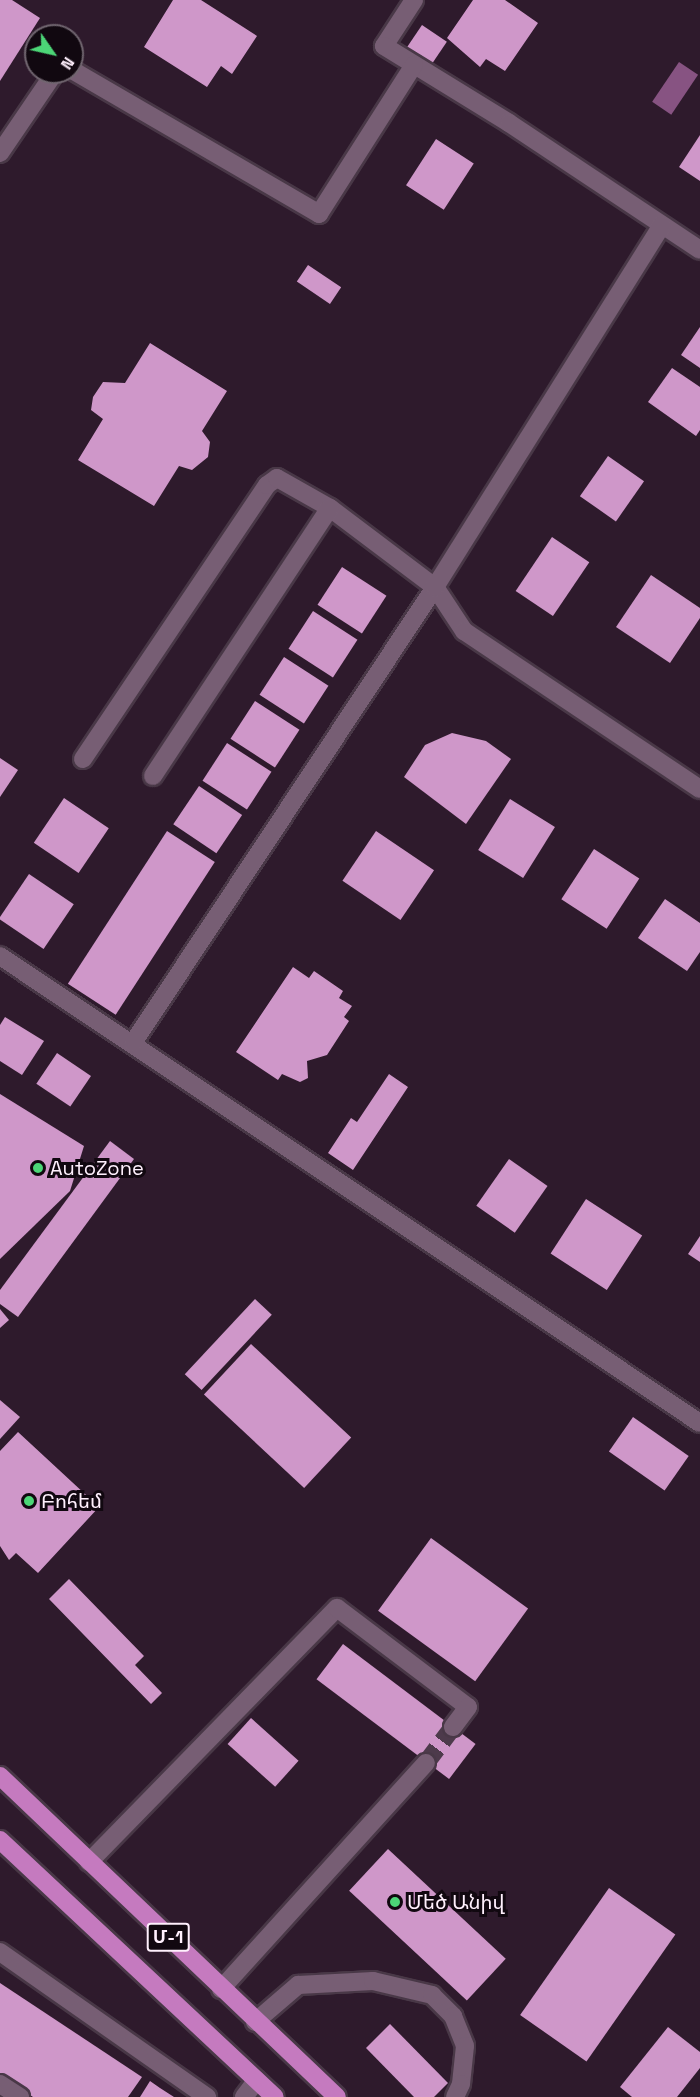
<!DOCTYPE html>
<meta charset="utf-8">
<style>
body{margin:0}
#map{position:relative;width:700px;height:2097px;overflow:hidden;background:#2e1a2c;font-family:"Space Grotesk","Noto Sans Armenian",sans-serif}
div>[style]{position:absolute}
.water>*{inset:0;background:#875382;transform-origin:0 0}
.building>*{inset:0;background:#cf97c9;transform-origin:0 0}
.minor-tunnel>*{height:18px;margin-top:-9px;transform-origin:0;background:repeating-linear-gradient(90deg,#4d3a4b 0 18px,transparent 0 27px)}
.roads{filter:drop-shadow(2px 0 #493847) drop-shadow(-2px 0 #493847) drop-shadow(0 2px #493847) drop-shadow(0 -2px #493847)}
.minor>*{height:18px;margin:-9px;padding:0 9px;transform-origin:9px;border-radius:9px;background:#775e74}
.major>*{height:18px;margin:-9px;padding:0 9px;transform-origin:9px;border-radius:9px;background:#c57abf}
.dots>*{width:16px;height:16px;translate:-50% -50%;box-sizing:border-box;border:3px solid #110810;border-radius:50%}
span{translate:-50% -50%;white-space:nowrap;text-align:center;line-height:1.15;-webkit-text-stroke:6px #110810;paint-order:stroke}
.shield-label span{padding:2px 4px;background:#110810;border:2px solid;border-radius:4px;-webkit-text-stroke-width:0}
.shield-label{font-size:18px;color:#fff0fd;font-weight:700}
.poi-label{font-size:20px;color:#fff0fd}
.left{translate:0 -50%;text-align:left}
.north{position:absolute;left:24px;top:24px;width:60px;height:60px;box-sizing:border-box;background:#110810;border:2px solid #70656f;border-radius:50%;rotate:124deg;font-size:16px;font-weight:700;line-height:24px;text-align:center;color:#fff0fd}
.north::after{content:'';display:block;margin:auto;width:21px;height:27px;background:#4cd677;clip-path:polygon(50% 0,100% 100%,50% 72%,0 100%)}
</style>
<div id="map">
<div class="water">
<i style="left:679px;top:62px;width:23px;height:48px;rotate:34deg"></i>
</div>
<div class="building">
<i style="clip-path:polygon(0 0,12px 0,40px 18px,0 81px)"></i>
<i style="clip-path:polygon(173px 0,201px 0,257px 36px,232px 74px,221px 66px,207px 87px,144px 47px)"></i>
<i style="clip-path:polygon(473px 0,505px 0,538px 23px,505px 71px,486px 59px,480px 67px,447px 38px)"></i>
<i style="left:422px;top:25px;width:30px;height:32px;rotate:34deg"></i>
<i style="clip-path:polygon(700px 135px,700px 181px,679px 167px)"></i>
<i style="left:436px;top:139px;width:45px;height:55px;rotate:33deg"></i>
<i style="left:308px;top:265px;width:40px;height:20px;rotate:34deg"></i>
<i style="clip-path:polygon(700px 327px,700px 368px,681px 355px)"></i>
<i style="clip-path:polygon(150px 343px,227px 391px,202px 431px,210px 442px,208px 457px,192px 470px,179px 466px,154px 506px,78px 460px,103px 419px,91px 410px,93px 397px,103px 382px,125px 383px)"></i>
<i style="clip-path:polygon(672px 368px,700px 387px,700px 430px,696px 436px,648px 402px)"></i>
<i style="left:608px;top:456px;width:44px;height:49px;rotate:35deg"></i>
<i style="left:552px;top:537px;width:45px;height:65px;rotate:34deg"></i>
<i style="left:342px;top:567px;width:53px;height:45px;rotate:33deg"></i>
<i style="clip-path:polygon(651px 575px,700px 608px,700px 618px,670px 663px,616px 627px)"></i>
<i style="left:313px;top:611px;width:53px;height:45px;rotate:33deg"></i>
<i style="left:284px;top:657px;width:53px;height:45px;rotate:33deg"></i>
<i style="left:255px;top:701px;width:53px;height:45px;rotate:33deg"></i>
<i style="clip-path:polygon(452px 733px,486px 741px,511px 759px,466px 824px,404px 777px,425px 745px)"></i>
<i style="left:227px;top:743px;width:53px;height:45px;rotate:33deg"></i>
<i style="clip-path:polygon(0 758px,18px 770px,0 797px)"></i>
<i style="left:199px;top:786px;width:52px;height:46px;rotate:34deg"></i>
<i style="left:64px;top:798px;width:54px;height:54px;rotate:34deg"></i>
<i style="left:510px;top:799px;width:53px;height:60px;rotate:32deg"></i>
<i style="left:167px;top:831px;width:57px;height:182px;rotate:33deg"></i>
<i style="left:376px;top:831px;width:70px;height:60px;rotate:34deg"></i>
<i style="left:594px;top:849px;width:54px;height:60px;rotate:33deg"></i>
<i style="left:29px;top:874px;width:54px;height:54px;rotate:34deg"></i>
<i style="clip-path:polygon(665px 899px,700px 923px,700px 952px,687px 971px,638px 938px)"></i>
<i style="clip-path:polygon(293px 967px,309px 978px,314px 971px,343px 991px,339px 998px,352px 1006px,344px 1017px,349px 1021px,327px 1055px,307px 1061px,308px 1078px,300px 1082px,282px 1074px,278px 1080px,236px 1052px)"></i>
<i style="clip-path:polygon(5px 1017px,44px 1041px,22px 1075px,0 1061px,0 1025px)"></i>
<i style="left:57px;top:1053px;width:41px;height:37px;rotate:34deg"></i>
<i style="clip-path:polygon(389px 1074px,408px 1087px,353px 1170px,328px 1153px,351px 1118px,357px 1122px)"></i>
<i style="clip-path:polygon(0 1094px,84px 1146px,70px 1191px,0 1259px)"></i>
<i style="clip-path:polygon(110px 1141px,134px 1159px,18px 1317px,0 1304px,0 1290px)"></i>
<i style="left:509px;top:1159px;width:47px;height:57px;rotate:35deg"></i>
<i style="left:586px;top:1199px;width:67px;height:65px;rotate:33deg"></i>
<i style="clip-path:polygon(700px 1236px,700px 1262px,688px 1254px)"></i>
<i style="left:255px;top:1299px;width:23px;height:103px;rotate:43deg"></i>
<i style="clip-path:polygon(0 1309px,9px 1320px,0 1328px)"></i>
<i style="left:251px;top:1344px;width:137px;height:69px;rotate:43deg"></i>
<i style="clip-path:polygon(0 1400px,20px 1417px,0 1439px)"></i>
<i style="left:633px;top:1417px;width:68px;height:42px;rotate:35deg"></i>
<i style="clip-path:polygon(18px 1432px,99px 1507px,38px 1573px,16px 1553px,9px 1560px,0 1546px,0 1451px)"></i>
<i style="left:431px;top:1538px;width:120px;height:90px;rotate:36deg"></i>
<i style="clip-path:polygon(69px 1579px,144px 1656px,135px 1665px,162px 1693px,151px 1704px,49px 1599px)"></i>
<i style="left:343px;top:1644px;width:166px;height:44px;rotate:37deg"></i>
<i style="left:251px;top:1718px;width:64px;height:35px;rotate:42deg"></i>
<i style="left:388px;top:1849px;width:161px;height:57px;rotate:43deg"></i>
<i style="left:609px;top:1888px;width:81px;height:155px;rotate:35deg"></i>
<i style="clip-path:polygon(0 1983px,142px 2077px,128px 2097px,33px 2097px,0 2075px)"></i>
<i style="clip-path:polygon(390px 2024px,448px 2083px,434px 2097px,414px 2097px,366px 2048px)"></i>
<i style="clip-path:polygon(668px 2027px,700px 2052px,700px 2068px,677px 2097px,632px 2097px,620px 2087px)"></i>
<i style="clip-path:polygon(150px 2081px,160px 2088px,174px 2097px,140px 2097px)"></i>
</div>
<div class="minor-tunnel">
<i style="left:426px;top:1763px;width:45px;rotate:-53.1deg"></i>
</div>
<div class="roads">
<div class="minor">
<i style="left:414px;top:0;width:55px;rotate:123.1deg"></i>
<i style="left:384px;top:46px;width:147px;rotate:31.6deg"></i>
<i style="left:509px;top:123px;width:229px;rotate:33.6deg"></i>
<i style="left:72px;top:70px;width:286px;rotate:30.2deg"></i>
<i style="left:319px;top:214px;width:177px;rotate:-57.5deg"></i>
<i style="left:0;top:153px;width:98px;rotate:-55.8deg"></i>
<i style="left:83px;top:759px;width:330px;rotate:-56.1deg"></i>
<i style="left:267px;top:485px;width:12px;rotate:-35deg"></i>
<i style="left:277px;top:478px;width:61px;rotate:29.5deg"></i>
<i style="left:330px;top:508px;width:131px;rotate:37deg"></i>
<i style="left:435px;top:587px;width:53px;rotate:56.6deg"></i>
<i style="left:464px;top:631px;width:284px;rotate:33.8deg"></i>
<i style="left:153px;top:776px;width:321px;rotate:-56.6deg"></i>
<i style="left:0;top:956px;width:841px;rotate:33.71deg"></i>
<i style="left:133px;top:1043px;width:547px;rotate:-56.48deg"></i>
<i style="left:435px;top:587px;width:427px;rotate:-57.9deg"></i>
<i style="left:89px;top:1862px;width:355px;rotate:-45.7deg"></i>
<i style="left:337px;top:1608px;width:164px;rotate:37.1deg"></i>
<i style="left:468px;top:1707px;width:25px;rotate:127deg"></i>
<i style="left:0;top:1952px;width:253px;rotate:35deg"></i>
<i style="left:221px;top:1989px;width:305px;rotate:-47.8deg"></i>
<i style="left:255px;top:2022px;width:57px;rotate:-40.7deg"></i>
<i style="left:298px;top:1985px;width:75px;rotate:-3.1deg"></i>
<i style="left:373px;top:1981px;width:61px;rotate:13.3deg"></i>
<i style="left:432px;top:1995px;width:30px;rotate:45deg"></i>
<i style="left:453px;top:2016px;width:32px;rotate:68deg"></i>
<i style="left:465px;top:2046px;width:38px;rotate:96deg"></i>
<i style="left:461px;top:2084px;width:14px;rotate:115deg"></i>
<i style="left:0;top:2084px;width:24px;rotate:33deg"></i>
<i style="left:244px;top:2097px;width:21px;rotate:-53deg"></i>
</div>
<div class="major">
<i style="left:0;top:1776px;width:465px;rotate:43.6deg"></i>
<i style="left:0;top:1840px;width:376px;rotate:43.1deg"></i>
</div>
</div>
<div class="dots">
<i style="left:38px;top:1168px;background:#4cd677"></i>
<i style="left:29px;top:1501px;background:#4cd677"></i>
<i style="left:395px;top:1902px;background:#4cd677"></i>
</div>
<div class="shield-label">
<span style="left:168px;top:1937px">Մ-1</span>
</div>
<div class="poi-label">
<span class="left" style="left:50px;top:1168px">AutoZone</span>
<span class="left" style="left:41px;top:1501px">Բոհեմ</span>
<span class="left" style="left:407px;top:1902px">Մեծ Անիվ</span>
</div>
<div class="north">N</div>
</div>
